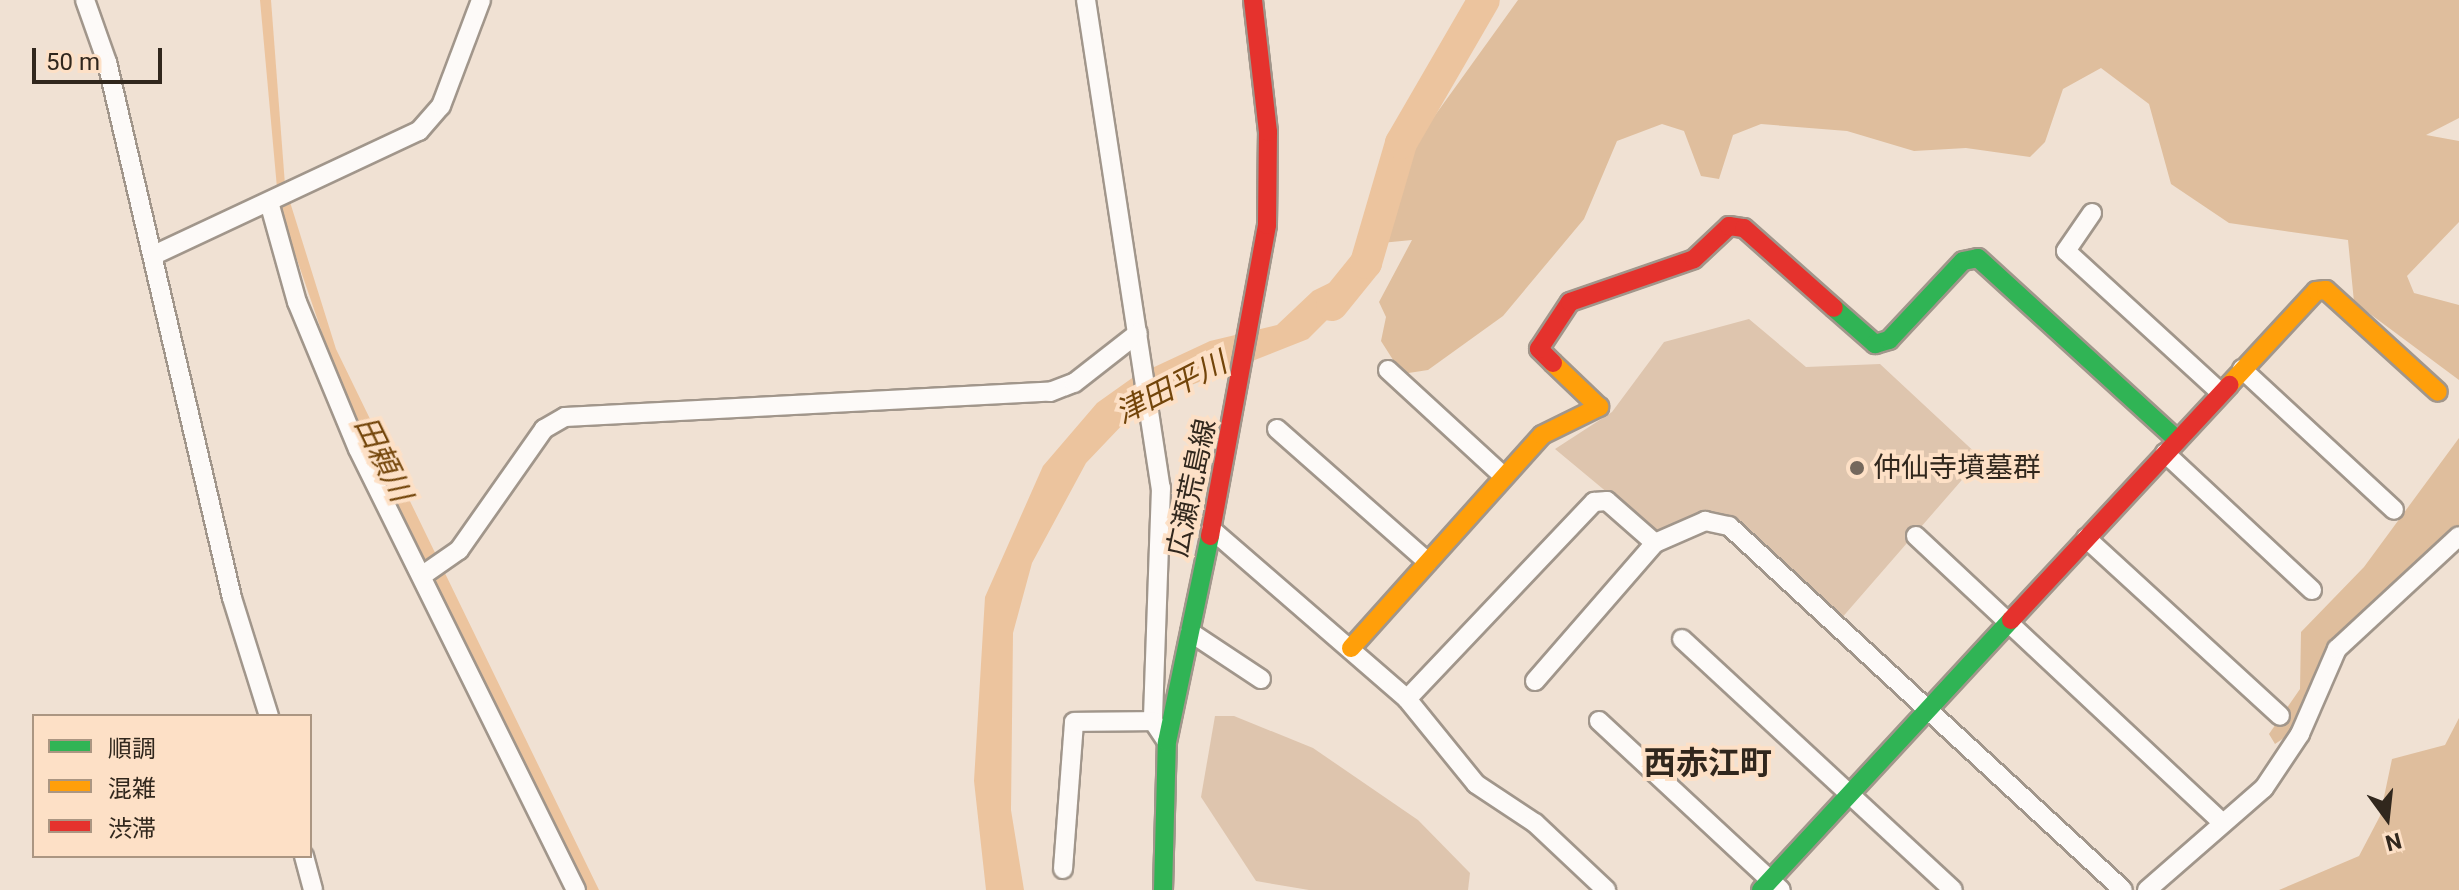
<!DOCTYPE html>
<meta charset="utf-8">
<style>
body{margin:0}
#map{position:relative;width:2459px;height:890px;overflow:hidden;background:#f0e1d3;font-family:Roboto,"Noto Sans JP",sans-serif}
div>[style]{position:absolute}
.green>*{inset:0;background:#dec5ae}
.forest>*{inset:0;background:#dfbe9d}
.water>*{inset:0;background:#ecc49e}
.river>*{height:32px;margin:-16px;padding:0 16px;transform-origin:16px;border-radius:16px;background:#ecc49e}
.roads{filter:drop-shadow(2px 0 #a1968b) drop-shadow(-2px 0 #a1968b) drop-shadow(0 2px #a1968b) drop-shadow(0 -2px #a1968b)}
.street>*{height:18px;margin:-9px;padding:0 9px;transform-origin:9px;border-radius:9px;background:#fdfaf8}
.fast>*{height:18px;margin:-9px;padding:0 9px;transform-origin:9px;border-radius:9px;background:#30b455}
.slow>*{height:18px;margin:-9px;padding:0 9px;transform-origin:9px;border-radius:9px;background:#ff9f0a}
.jam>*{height:18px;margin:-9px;padding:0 9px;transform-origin:9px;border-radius:9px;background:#e5322d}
.dots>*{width:22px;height:22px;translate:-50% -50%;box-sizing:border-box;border:4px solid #fde0c6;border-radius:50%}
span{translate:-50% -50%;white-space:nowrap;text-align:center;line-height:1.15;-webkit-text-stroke:8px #fde0c6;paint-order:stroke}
.poi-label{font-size:28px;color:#31271d}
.left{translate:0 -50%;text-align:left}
.street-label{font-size:28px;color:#31271d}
.water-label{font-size:30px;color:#73450a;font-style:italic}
.quarter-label{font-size:32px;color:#31271d;font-weight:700}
.legend{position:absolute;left:32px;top:714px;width:280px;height:144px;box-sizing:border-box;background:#fde0c6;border:2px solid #ab9682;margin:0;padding:10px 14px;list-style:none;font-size:24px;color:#31271d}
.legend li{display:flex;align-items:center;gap:16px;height:40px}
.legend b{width:40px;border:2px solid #ab9682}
.north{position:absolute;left:2347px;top:778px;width:80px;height:80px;-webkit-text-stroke:6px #fde0c6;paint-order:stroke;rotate:165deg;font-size:22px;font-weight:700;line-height:32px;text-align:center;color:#31271d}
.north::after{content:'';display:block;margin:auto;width:28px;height:36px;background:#31271d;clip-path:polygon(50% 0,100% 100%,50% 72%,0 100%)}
.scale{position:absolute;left:32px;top:48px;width:130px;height:36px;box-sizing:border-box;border:4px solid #31271d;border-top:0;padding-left:10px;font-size:24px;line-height:28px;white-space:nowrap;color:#31271d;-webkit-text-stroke:6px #fde0c6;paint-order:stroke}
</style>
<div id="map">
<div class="green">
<i style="clip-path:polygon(1749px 319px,1806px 367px,1880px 364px,1981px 458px,1840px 620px,1732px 522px,1656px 533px,1555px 449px,1612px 412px,1664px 342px)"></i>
<i style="clip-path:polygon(1215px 716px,1234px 716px,1313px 748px,1418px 820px,1470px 873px,1468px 890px,1309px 890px,1256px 881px,1201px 797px)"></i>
</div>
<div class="forest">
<i style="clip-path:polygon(1518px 0,2459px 0,2459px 118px,2426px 135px,2459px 141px,2459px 222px,2407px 276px,2414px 293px,2459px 305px,2459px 380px,2354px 302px,2348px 240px,2229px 223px,2171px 184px,2149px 104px,2101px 68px,2063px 89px,2045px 142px,2030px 157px,1966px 148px,1914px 151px,1847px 131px,1761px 124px,1733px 135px,1719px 179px,1701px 176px,1684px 131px,1662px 124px,1617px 141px,1584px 219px,1503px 316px,1428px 370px,1402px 374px,1381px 341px,1386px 317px,1379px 302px,1412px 240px,1381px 243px,1388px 212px,1418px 139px)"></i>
<i style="clip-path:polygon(2459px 438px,2459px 527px,2350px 624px,2330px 649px,2296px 730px,2275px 744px,2269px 734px,2300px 689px,2301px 632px,2364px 567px)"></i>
<i style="clip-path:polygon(2459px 718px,2459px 890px,2279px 890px,2359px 856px,2380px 816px,2392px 759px,2445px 745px)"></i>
</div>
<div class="water">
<i style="clip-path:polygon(260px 0,271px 0,285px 185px,277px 188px)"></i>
<i style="clip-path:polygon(290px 202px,336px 349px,599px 890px,586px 890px,341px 388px,279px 207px)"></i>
<i style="clip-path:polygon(1360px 268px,1355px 292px,1308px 339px,1166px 395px,1126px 421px,1086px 463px,1032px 563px,1013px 633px,1011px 810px,1024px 890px,986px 890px,974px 781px,985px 597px,1043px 466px,1097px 403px,1135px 376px,1210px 341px,1277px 325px,1313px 291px)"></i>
</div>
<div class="river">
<i style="left:1332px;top:305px;width:54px;rotate:-51deg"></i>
<i style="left:1366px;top:263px;width:125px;rotate:-73.7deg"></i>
<i style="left:1401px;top:143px;width:165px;rotate:-59.9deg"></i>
</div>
<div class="roads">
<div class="street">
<i style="left:85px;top:0;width:66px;rotate:70.5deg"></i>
<i style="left:107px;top:62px;width:550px;rotate:76.87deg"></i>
<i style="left:232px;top:598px;width:124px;rotate:72.6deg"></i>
<i style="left:1086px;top:0;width:494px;rotate:81.3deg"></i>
<i style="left:1161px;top:488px;width:233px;rotate:92deg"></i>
<i style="left:1153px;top:721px;width:25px;rotate:56deg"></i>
<i style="left:269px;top:202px;width:104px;rotate:74.4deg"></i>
<i style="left:297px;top:302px;width:159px;rotate:67.5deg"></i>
<i style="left:358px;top:449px;width:492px;rotate:63.7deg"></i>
<i style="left:2092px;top:213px;width:46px;rotate:124.4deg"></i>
<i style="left:2066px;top:251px;width:209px;rotate:42.5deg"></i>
<i style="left:154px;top:255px;width:293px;rotate:-25.1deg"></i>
<i style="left:419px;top:131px;width:33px;rotate:-49deg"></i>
<i style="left:441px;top:106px;width:113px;rotate:-69.3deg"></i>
<i style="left:2242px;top:369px;width:207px;rotate:42.8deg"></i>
<i style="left:1388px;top:370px;width:155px;rotate:42.6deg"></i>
<i style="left:1277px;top:429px;width:201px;rotate:41.4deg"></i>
<i style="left:2165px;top:453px;width:201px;rotate:43deg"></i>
<i style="left:1211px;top:529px;width:259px;rotate:40.9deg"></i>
<i style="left:1407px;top:699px;width:109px;rotate:50.9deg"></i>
<i style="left:1476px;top:784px;width:71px;rotate:33.5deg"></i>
<i style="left:1535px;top:823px;width:98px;rotate:43.3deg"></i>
<i style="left:1916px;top:536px;width:416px;rotate:43.1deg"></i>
<i style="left:2086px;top:538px;width:263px;rotate:42.5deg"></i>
<i style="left:423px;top:575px;width:44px;rotate:-34.8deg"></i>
<i style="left:459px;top:550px;width:148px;rotate:-54.9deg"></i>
<i style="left:544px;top:429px;width:24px;rotate:-30deg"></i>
<i style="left:565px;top:417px;width:486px;rotate:-3deg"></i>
<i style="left:1050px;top:392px;width:26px;rotate:-21deg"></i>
<i style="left:1074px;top:383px;width:81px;rotate:-38deg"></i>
<i style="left:1190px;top:632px;width:85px;rotate:33.5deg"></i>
<i style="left:1682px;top:639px;width:369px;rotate:42.8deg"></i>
<i style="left:1535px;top:681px;width:183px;rotate:-49deg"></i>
<i style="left:1407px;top:699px;width:272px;rotate:-46.5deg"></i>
<i style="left:1594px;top:502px;width:13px;rotate:-4deg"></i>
<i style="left:1607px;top:501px;width:64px;rotate:41.2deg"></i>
<i style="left:1655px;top:543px;width:55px;rotate:-23.7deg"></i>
<i style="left:1705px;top:521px;width:25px;rotate:12deg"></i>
<i style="left:1729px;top:526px;width:536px;rotate:42.73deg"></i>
<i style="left:1599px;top:721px;width:248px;rotate:42.9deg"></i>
<i style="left:304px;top:856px;width:35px;rotate:75deg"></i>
<i style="left:1063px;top:869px;width:147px;rotate:-85.7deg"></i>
<i style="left:1074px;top:722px;width:79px;rotate:-0.7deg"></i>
<i style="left:2147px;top:890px;width:155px;rotate:-41.1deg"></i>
<i style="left:2264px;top:788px;width:65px;rotate:-56.3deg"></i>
<i style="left:2300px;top:734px;width:93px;rotate:-66.5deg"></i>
<i style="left:2337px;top:649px;width:166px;rotate:-42.8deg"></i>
</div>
<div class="fast">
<i style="left:1834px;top:308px;width:55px;rotate:41.3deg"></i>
<i style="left:1875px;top:344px;width:15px;rotate:-16deg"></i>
<i style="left:1889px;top:340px;width:108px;rotate:-46.9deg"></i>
<i style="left:1963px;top:261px;width:15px;rotate:-11deg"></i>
<i style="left:1978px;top:258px;width:270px;rotate:42.4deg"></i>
<i style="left:1163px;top:890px;width:148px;rotate:-88.5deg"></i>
<i style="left:1167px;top:742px;width:210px;rotate:-78.2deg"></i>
<i style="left:1761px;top:890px;width:368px;rotate:-47.2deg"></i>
</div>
<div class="slow">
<i style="left:2229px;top:385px;width:128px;rotate:-47.2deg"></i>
<i style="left:2316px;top:291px;width:10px;rotate:-6deg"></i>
<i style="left:2326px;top:290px;width:151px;rotate:42.3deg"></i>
<i style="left:1351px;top:648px;width:286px;rotate:-48.1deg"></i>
<i style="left:1542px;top:435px;width:64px;rotate:-26.2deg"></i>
<i style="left:1599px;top:407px;width:64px;rotate:-136.3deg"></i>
</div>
<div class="jam">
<i style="left:1553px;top:363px;width:20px;rotate:-135deg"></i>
<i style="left:1539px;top:349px;width:56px;rotate:-56.6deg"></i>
<i style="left:1570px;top:302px;width:131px;rotate:-19.1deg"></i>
<i style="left:1694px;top:259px;width:48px;rotate:-43.3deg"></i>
<i style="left:1729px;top:226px;width:15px;rotate:8deg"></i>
<i style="left:1744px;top:228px;width:120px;rotate:41.6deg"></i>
<i style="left:1210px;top:536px;width:316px;rotate:-79.6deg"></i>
<i style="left:1267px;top:225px;width:93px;rotate:-89.4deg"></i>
<i style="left:1268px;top:132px;width:133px;rotate:-96.5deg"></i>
<i style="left:2011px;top:620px;width:321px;rotate:-47.1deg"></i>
</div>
</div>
<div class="dots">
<i style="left:1857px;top:468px;background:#74685d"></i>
</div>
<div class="poi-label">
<span class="left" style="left:1873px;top:468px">仲仙寺墳墓群</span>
</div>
<div class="street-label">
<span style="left:1192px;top:488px;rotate:-78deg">広瀬荒島線</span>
</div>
<div class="water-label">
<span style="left:1171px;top:388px;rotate:-27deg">津田平川</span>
<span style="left:383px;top:459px;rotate:64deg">田頼川</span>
</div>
<div class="quarter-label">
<span style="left:1708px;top:763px">西赤江町</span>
</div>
<ul class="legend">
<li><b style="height:10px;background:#30b455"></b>順調</li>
<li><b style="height:10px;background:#ff9f0a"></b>混雑</li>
<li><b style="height:10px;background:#e5322d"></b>渋滞</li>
</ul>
<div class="north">N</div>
<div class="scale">50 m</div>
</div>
